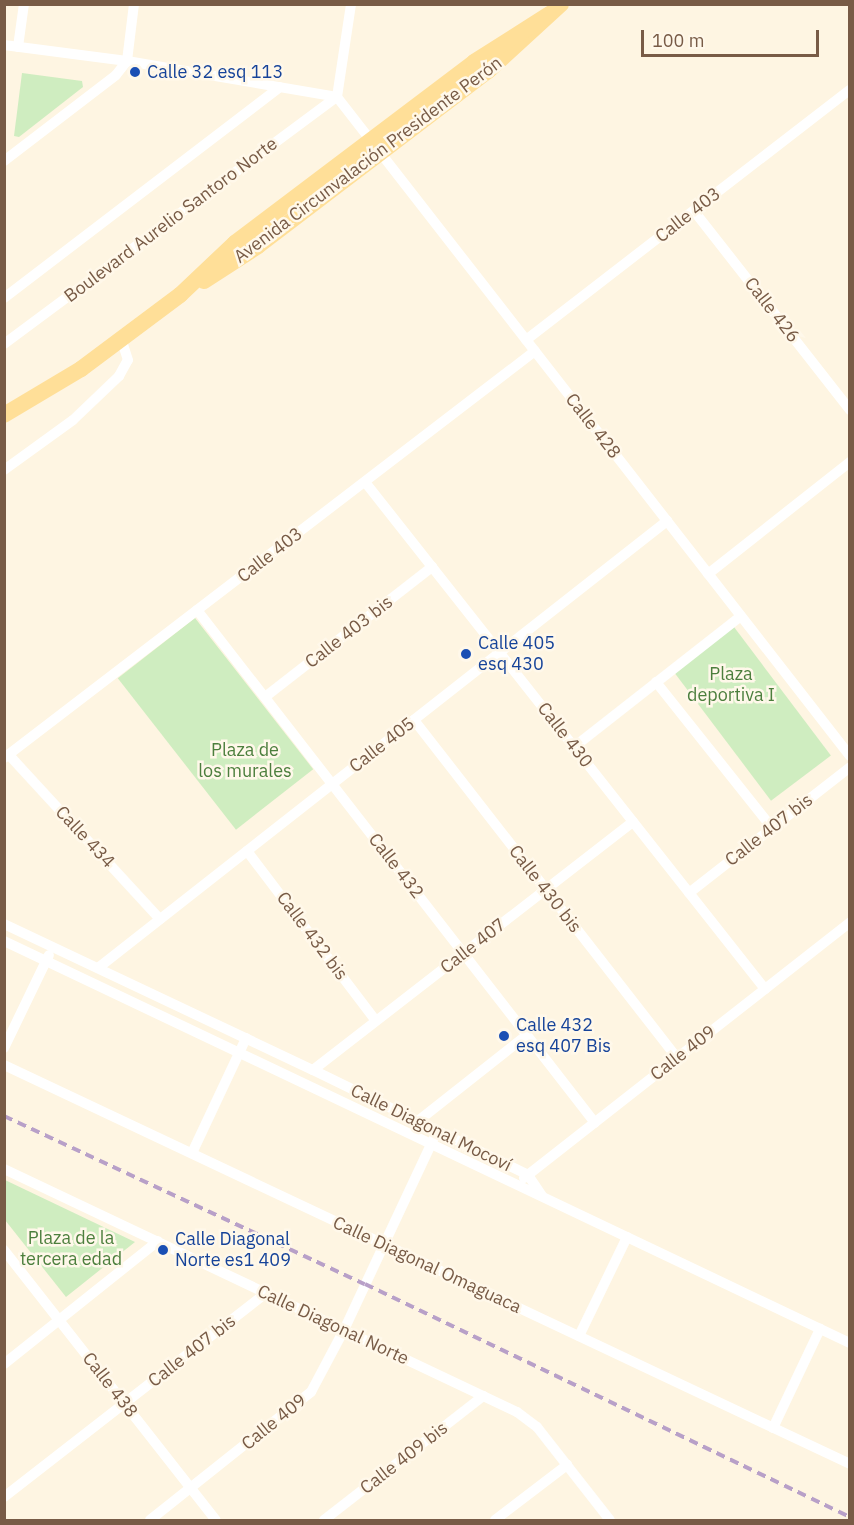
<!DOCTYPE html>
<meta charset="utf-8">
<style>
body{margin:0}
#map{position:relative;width:854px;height:1525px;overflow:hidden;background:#fef5e2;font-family:"IBM Plex Sans",sans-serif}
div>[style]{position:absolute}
.green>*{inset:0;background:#cfedc0;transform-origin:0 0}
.minor>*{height:10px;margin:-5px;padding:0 5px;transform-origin:5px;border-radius:5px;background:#fff}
.primary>*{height:16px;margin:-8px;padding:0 8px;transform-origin:8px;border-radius:8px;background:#ffdf98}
.rail>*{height:4px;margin-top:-2px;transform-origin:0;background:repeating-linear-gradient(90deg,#b8a0c8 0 9px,transparent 0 15px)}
.dots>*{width:16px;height:16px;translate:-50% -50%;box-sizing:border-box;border:3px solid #fff8ea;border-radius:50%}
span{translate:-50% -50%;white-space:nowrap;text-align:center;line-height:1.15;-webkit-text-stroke:5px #fff8ea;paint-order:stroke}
.transit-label{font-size:18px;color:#164399}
.left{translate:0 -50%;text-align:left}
.street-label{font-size:18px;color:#785b46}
.park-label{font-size:18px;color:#4c7f3d}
.frame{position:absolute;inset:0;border:6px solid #785b46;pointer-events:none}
.scale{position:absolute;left:641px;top:30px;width:178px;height:27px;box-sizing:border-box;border:3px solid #785b46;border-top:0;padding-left:8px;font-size:18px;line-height:21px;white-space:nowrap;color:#785b46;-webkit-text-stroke:4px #fff8ea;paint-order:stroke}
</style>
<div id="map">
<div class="green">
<i style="clip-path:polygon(22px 73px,82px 81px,83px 87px,19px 137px,14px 136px)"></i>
<i style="left:195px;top:618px;width:192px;height:98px;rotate:52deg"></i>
<i style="left:734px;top:627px;width:161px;height:75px;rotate:53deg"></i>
<i style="clip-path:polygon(5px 1180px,135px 1242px,66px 1297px,5px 1220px)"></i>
</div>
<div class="minor">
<i style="left:4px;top:45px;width:124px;rotate:7.4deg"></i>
<i style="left:127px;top:61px;width:213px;rotate:9.7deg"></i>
<i style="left:18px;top:47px;width:43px;rotate:-82.1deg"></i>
<i style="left:337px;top:97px;width:835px;rotate:52.1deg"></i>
<i style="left:337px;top:97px;width:94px;rotate:-81.4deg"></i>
<i style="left:4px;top:161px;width:141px;rotate:-37.5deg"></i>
<i style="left:116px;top:75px;width:18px;rotate:-52deg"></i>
<i style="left:127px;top:61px;width:57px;rotate:-83deg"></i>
<i style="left:694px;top:211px;width:253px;rotate:51.9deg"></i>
<i style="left:4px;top:298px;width:347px;rotate:-37.4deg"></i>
<i style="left:526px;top:340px;width:409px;rotate:-37.7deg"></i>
<i style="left:4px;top:344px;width:415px;rotate:-36.6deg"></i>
<i style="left:4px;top:470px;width:85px;rotate:-35.9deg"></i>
<i style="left:73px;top:420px;width:64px;rotate:-43.7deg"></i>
<i style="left:119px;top:376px;width:18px;rotate:-61deg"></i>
<i style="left:128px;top:360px;width:22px;rotate:-108deg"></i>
<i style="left:365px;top:482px;width:646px;rotate:51.73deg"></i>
<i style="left:708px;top:574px;width:181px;rotate:-38.3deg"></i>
<i style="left:197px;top:610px;width:649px;rotate:52.19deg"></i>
<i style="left:656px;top:682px;width:186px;rotate:51.5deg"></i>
<i style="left:265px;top:697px;width:212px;rotate:-37.9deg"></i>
<i style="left:414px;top:720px;width:428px;rotate:52.1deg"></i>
<i style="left:574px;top:747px;width:212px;rotate:-38.1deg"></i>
<i style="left:9px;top:755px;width:223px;rotate:47.4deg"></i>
<i style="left:4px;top:758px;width:669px;rotate:-37.47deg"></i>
<i style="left:247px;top:851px;width:213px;rotate:52.8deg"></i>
<i style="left:689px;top:893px;width:204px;rotate:-38deg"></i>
<i style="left:4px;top:924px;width:342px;rotate:25.3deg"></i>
<i style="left:313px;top:1070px;width:239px;rotate:26deg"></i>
<i style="left:528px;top:1175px;width:25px;rotate:56deg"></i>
<i style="left:4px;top:941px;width:937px;rotate:25.42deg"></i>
<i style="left:98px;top:968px;width:724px;rotate:-38.15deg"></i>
<i style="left:4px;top:1048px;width:103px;rotate:-64.2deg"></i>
<i style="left:4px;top:1065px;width:935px;rotate:25.25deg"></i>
<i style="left:313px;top:1070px;width:405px;rotate:-37.8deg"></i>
<i style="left:418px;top:1121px;width:139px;rotate:-38.3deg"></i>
<i style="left:192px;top:1153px;width:127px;rotate:-64.8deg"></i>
<i style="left:4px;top:1169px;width:568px;rotate:25.35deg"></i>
<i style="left:517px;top:1412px;width:25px;rotate:37deg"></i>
<i style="left:537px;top:1427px;width:118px;rotate:51.9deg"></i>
<i style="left:524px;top:1178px;width:415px;rotate:-38.1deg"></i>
<i style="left:4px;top:1250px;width:343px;rotate:51.9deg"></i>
<i style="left:579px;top:1336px;width:110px;rotate:-64.1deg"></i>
<i style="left:4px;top:1364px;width:197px;rotate:-38.6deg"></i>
<i style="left:773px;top:1428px;width:110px;rotate:-64.6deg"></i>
<i style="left:4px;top:1497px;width:332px;rotate:-37.9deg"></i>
<i style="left:150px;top:1520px;width:206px;rotate:-38.5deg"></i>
<i style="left:311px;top:1392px;width:70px;rotate:-62deg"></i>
<i style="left:344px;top:1330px;width:212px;rotate:-64.9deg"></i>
<i style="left:324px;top:1520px;width:202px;rotate:-37.9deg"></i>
<i style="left:495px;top:1520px;width:91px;rotate:-37.4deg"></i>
</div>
<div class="primary">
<i style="left:204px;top:281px;width:64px;rotate:-32.9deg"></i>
<i style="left:258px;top:246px;width:289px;rotate:-37.3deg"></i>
<i style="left:488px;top:71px;width:99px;rotate:-42.5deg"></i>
<i style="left:4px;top:415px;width:90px;rotate:-30.9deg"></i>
<i style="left:81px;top:369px;width:124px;rotate:-36.8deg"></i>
<i style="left:180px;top:295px;width:76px;rotate:-43.4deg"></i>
<i style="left:235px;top:243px;width:300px;rotate:-37.1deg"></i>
<i style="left:474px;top:62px;width:88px;rotate:-32.4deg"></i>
</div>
<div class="rail">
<i style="left:4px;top:1116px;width:398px;rotate:25deg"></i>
<i style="left:365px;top:1284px;width:538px;rotate:25.66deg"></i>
</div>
<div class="dots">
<i style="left:135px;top:72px;background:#1a4fb4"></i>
<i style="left:466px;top:654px;background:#1a4fb4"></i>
<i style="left:504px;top:1036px;background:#1a4fb4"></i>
<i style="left:163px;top:1250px;background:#1a4fb4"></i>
</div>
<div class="transit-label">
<span class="left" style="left:147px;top:72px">Calle 32 esq 113</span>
<span class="left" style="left:478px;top:654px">Calle 405<br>esq 430</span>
<span class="left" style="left:516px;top:1036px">Calle 432<br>esq 407 Bis</span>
<span class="left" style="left:175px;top:1250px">Calle Diagonal<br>Norte es1 409</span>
</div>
<div class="street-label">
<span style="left:368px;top:160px;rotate:-37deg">Avenida Circunvalación Presidente Perón</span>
<span style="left:688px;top:215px;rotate:-38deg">Calle 403</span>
<span style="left:171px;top:220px;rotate:-37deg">Boulevard Aurelio Santoro Norte</span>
<span style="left:772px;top:310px;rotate:52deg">Calle 426</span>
<span style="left:593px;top:426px;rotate:52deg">Calle 428</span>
<span style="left:270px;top:555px;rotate:-38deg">Calle 403</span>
<span style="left:349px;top:632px;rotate:-38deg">Calle 403 bis</span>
<span style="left:565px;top:735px;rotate:52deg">Calle 430</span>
<span style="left:382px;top:745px;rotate:-38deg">Calle 405</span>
<span style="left:769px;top:830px;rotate:-38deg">Calle 407 bis</span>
<span style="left:85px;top:837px;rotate:47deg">Calle 434</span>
<span style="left:396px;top:866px;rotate:52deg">Calle 432</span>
<span style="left:545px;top:889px;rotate:52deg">Calle 430 bis</span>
<span style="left:312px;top:936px;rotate:53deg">Calle 432 bis</span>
<span style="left:473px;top:946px;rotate:-38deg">Calle 407</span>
<span style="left:683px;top:1053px;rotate:-38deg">Calle 409</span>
<span style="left:431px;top:1128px;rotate:26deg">Calle Diagonal Mocoví</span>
<span style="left:427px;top:1265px;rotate:25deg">Calle Diagonal Omaguaca</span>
<span style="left:333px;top:1325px;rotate:25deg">Calle Diagonal Norte</span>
<span style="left:192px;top:1351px;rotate:-38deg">Calle 407 bis</span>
<span style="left:110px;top:1385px;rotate:52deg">Calle 438</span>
<span style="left:274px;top:1422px;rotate:-39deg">Calle 409</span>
<span style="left:404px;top:1458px;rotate:-38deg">Calle 409 bis</span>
</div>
<div class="park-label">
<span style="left:731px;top:685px">Plaza<br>deportiva I</span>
<span style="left:245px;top:761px">Plaza de<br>los murales</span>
<span style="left:71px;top:1249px">Plaza de la<br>tercera edad</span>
</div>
<div class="frame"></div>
<div class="scale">100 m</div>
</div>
